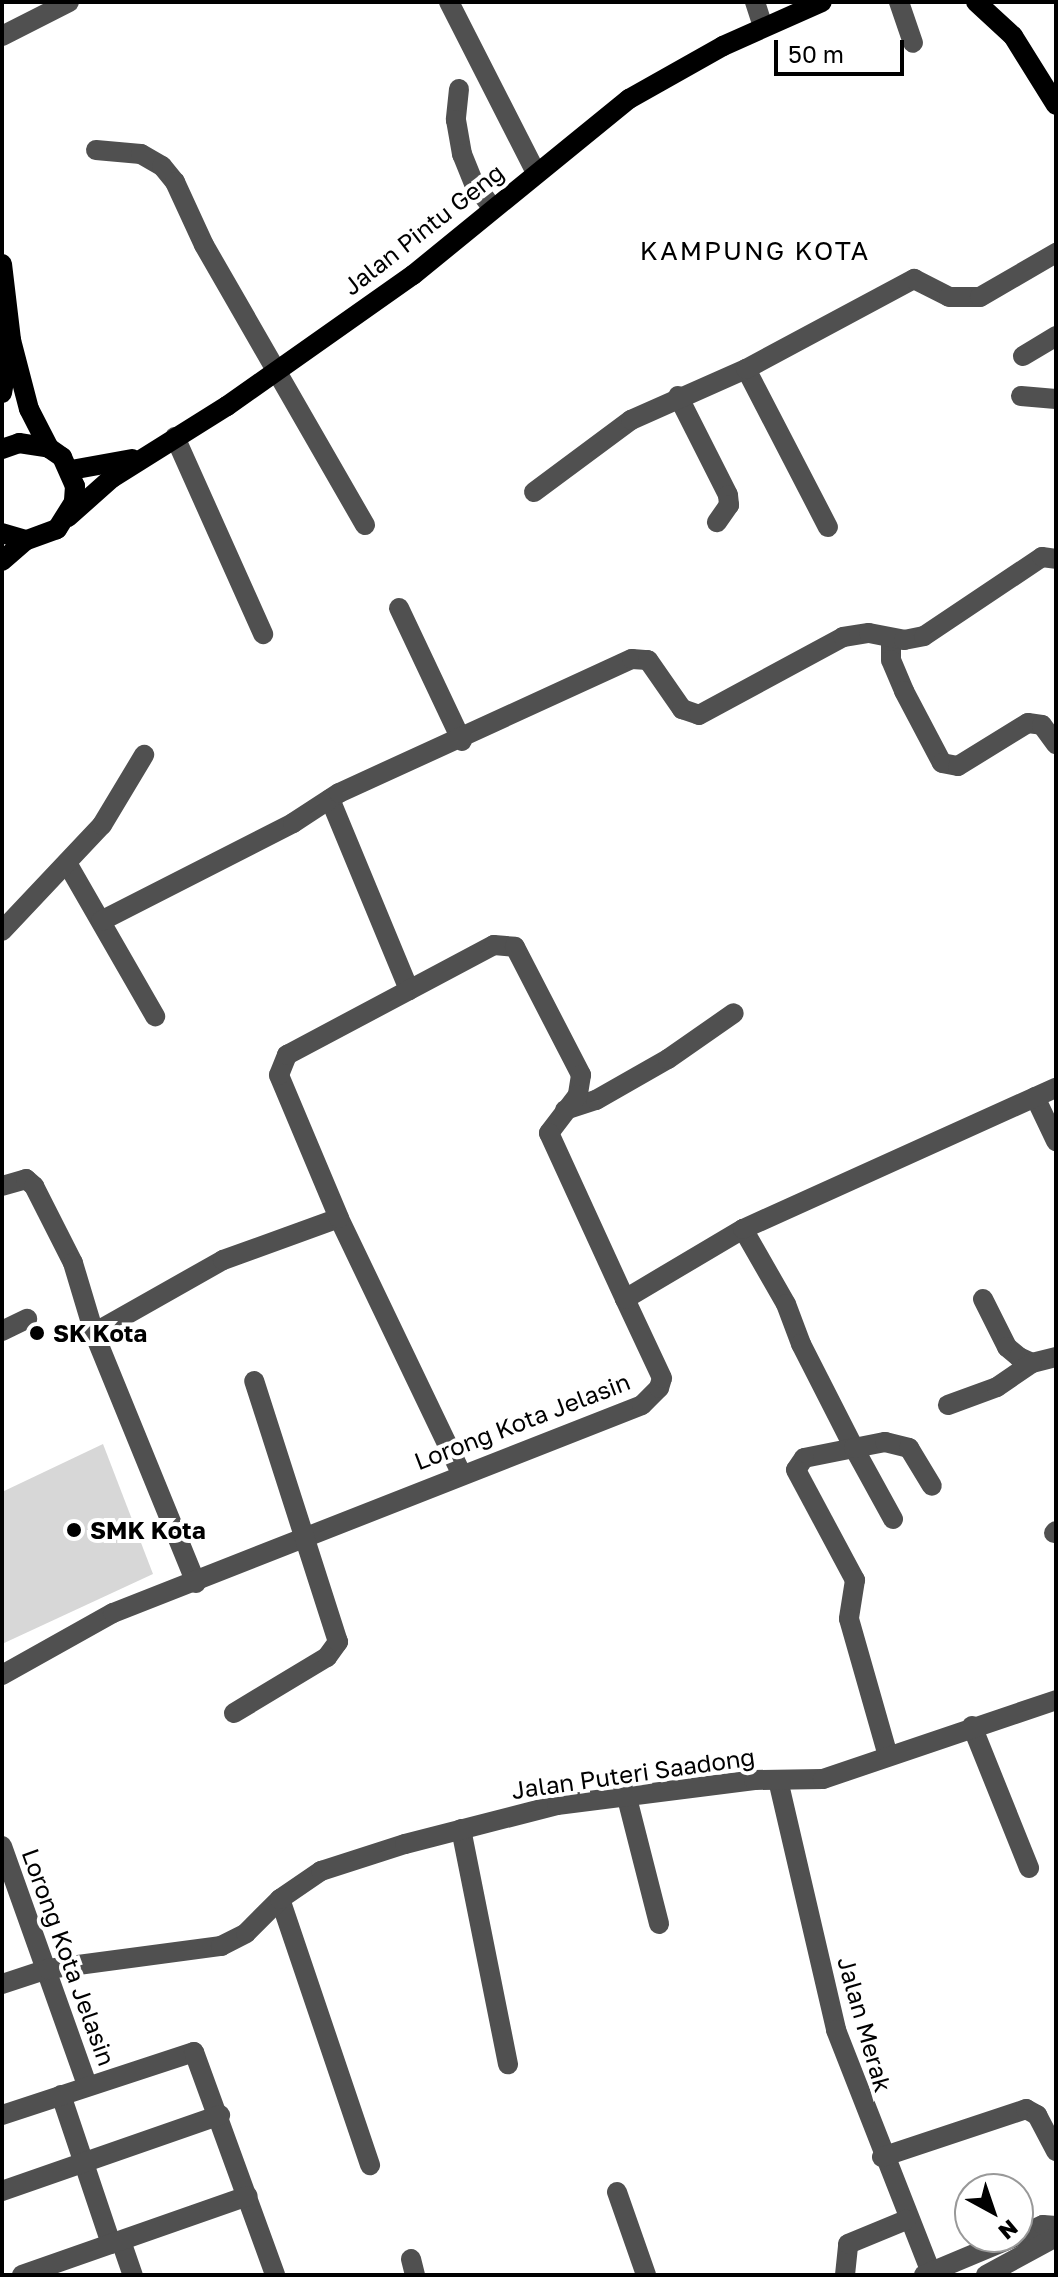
<!DOCTYPE html>
<style>
body{margin:0}
#map{position:relative;width:1058px;height:2277px;overflow:hidden;background:#fff;font-family:"Golos Text",sans-serif}
div>[style]{position:absolute}
.green>*{inset:0;background:#d7d7d7}
.minor>*{height:20px;margin:-10px;padding:0 10px;transform-origin:10px;border-radius:10px;background:#505050}
.major>*{height:20px;margin:-10px;padding:0 10px;transform-origin:10px;border-radius:10px;background:#000}
.dots>*{width:22px;height:22px;translate:-50% -50%;box-sizing:border-box;border:4px solid #fff;border-radius:50%}
span{translate:-50% -50%;white-space:nowrap;text-align:center;line-height:1.15;-webkit-text-stroke:8px #fff;paint-order:stroke}
.street-label{font-size:24px;color:#000}
.poi-label{font-size:24px;color:#000;font-weight:700}
.left{translate:0 -50%;text-align:left}
.neighbourhood-label{font-size:26px;color:#000;letter-spacing:2px}
.frame{position:absolute;inset:0;border:4px solid #000;pointer-events:none}
.north{position:absolute;left:954px;top:2173px;width:80px;height:80px;box-sizing:border-box;background:#fff;border:2px solid #999;border-radius:50%;rotate:140deg;font-size:22px;font-weight:700;line-height:32px;text-align:center;color:#000}
.north::after{content:'';display:block;margin:auto;width:28px;height:36px;background:#000;clip-path:polygon(50% 0,100% 100%,50% 72%,0 100%)}
.scale{position:absolute;left:774px;top:40px;width:130px;height:36px;box-sizing:border-box;border:4px solid #000;border-top:0;padding-left:10px;font-size:24px;line-height:28px;white-space:nowrap;color:#000;-webkit-text-stroke:6px #fff;paint-order:stroke}
</style>
<div id="map">
<div class="green">
<i style="clip-path:polygon(103px 1444px,153px 1574px,2px 1644px,2px 1492px)"></i>
</div>
<div class="minor">
<i style="left:449px;top:2px;width:192px;rotate:63deg"></i>
<i style="left:755px;top:2px;width:25px;rotate:72deg"></i>
<i style="left:899px;top:2px;width:43px;rotate:71.1deg"></i>
<i style="left:2px;top:36px;width:75px;rotate:-26.9deg"></i>
<i style="left:459px;top:89px;width:31px;rotate:96deg"></i>
<i style="left:456px;top:120px;width:35px;rotate:80deg"></i>
<i style="left:462px;top:154px;width:31px;rotate:68deg"></i>
<i style="left:474px;top:183px;width:32px;rotate:54deg"></i>
<i style="left:96px;top:150px;width:45px;rotate:5.1deg"></i>
<i style="left:141px;top:154px;width:24px;rotate:30deg"></i>
<i style="left:162px;top:166px;width:21px;rotate:51deg"></i>
<i style="left:175px;top:182px;width:69px;rotate:65.3deg"></i>
<i style="left:204px;top:245px;width:323px;rotate:60.1deg"></i>
<i style="left:1023px;top:356px;width:39px;rotate:-31deg"></i>
<i style="left:746px;top:369px;width:178px;rotate:62.6deg"></i>
<i style="left:678px;top:396px;width:111px;rotate:63.2deg"></i>
<i style="left:728px;top:495px;width:10px;rotate:84deg"></i>
<i style="left:729px;top:505px;width:21px;rotate:125deg"></i>
<i style="left:1021px;top:396px;width:35px;rotate:5deg"></i>
<i style="left:175px;top:437px;width:216px;rotate:65.9deg"></i>
<i style="left:534px;top:492px;width:121px;rotate:-36.6deg"></i>
<i style="left:631px;top:420px;width:126px;rotate:-23.9deg"></i>
<i style="left:746px;top:369px;width:191px;rotate:-28.2deg"></i>
<i style="left:914px;top:279px;width:39px;rotate:27deg"></i>
<i style="left:949px;top:297px;width:31px"></i>
<i style="left:980px;top:297px;width:88px;rotate:-30.1deg"></i>
<i style="left:399px;top:608px;width:147px;rotate:64.7deg"></i>
<i style="left:891px;top:640px;width:20px;rotate:90deg"></i>
<i style="left:891px;top:660px;width:34px;rotate:67deg"></i>
<i style="left:904px;top:691px;width:81px;rotate:62.2deg"></i>
<i style="left:942px;top:763px;width:16px;rotate:11deg"></i>
<i style="left:958px;top:766px;width:82px;rotate:-31.6deg"></i>
<i style="left:1028px;top:723px;width:14px;rotate:8deg"></i>
<i style="left:1042px;top:725px;width:24px;rotate:54deg"></i>
<i style="left:330px;top:799px;width:207px;rotate:67.5deg"></i>
<i style="left:67px;top:863px;width:177px;rotate:60.1deg"></i>
<i style="left:101px;top:921px;width:216px;rotate:-27deg"></i>
<i style="left:293px;top:823px;width:55px;rotate:-33.1deg"></i>
<i style="left:339px;top:793px;width:322px;rotate:-24.6deg"></i>
<i style="left:632px;top:659px;width:16px;rotate:4deg"></i>
<i style="left:648px;top:660px;width:60px;rotate:55.2deg"></i>
<i style="left:682px;top:709px;width:18px;rotate:19deg"></i>
<i style="left:699px;top:715px;width:164px;rotate:-28.4deg"></i>
<i style="left:843px;top:637px;width:26px;rotate:-9deg"></i>
<i style="left:869px;top:633px;width:36px;rotate:11deg"></i>
<i style="left:904px;top:640px;width:20px;rotate:-11deg"></i>
<i style="left:924px;top:636px;width:142px;rotate:-33.8deg"></i>
<i style="left:1042px;top:557px;width:14px;rotate:8deg"></i>
<i style="left:2px;top:931px;width:146px;rotate:-46.7deg"></i>
<i style="left:102px;top:825px;width:82px;rotate:-59deg"></i>
<i style="left:1035px;top:1097px;width:49px;rotate:64.5deg"></i>
<i style="left:565px;top:1110px;width:33px;rotate:-18deg"></i>
<i style="left:596px;top:1100px;width:83px;rotate:-29.7deg"></i>
<i style="left:668px;top:1059px;width:80px;rotate:-34.9deg"></i>
<i style="left:2px;top:1186px;width:25px;rotate:-16deg"></i>
<i style="left:26px;top:1179px;width:11px;rotate:41deg"></i>
<i style="left:34px;top:1186px;width:86px;rotate:63.1deg"></i>
<i style="left:73px;top:1263px;width:73px;rotate:73.3deg"></i>
<i style="left:94px;top:1333px;width:270px;rotate:67.8deg"></i>
<i style="left:743px;top:1229px;width:86px;rotate:60.2deg"></i>
<i style="left:786px;top:1304px;width:43px;rotate:69.4deg"></i>
<i style="left:801px;top:1344px;width:117px;rotate:63deg"></i>
<i style="left:854px;top:1448px;width:51px;rotate:168.7deg"></i>
<i style="left:804px;top:1458px;width:14px;rotate:124deg"></i>
<i style="left:796px;top:1470px;width:125px;rotate:61.8deg"></i>
<i style="left:855px;top:1580px;width:39px;rotate:99deg"></i>
<i style="left:849px;top:1619px;width:142px;rotate:74.1deg"></i>
<i style="left:983px;top:1299px;width:54px;rotate:63.4deg"></i>
<i style="left:1007px;top:1347px;width:16px;rotate:40deg"></i>
<i style="left:1019px;top:1357px;width:14px;rotate:25deg"></i>
<i style="left:1032px;top:1363px;width:25px;rotate:-14deg"></i>
<i style="left:2px;top:1331px;width:28px;rotate:-26deg"></i>
<i style="left:94px;top:1333px;width:148px;rotate:-29.5deg"></i>
<i style="left:223px;top:1260px;width:123px;rotate:-19.9deg"></i>
<i style="left:948px;top:1405px;width:52px;rotate:-20.2deg"></i>
<i style="left:997px;top:1387px;width:42px;rotate:-34.4deg"></i>
<i style="left:461px;top:1473px;width:283px;rotate:-115.6deg"></i>
<i style="left:339px;top:1218px;width:155px;rotate:-112.8deg"></i>
<i style="left:279px;top:1075px;width:22px;rotate:-68deg"></i>
<i style="left:287px;top:1055px;width:234px;rotate:-28deg"></i>
<i style="left:494px;top:945px;width:21px;rotate:5deg"></i>
<i style="left:515px;top:947px;width:144px;rotate:62.7deg"></i>
<i style="left:581px;top:1075px;width:20px;rotate:99deg"></i>
<i style="left:578px;top:1095px;width:48px;rotate:127.3deg"></i>
<i style="left:549px;top:1133px;width:183px;rotate:65.4deg"></i>
<i style="left:893px;top:1519px;width:81px;rotate:-118.8deg"></i>
<i style="left:854px;top:1448px;width:32px;rotate:-11deg"></i>
<i style="left:885px;top:1442px;width:25px;rotate:14deg"></i>
<i style="left:909px;top:1448px;width:44px;rotate:58.8deg"></i>
<i style="left:1054px;top:1533px;width:3px;rotate:-45deg"></i>
<i style="left:2px;top:1675px;width:127px;rotate:-29.2deg"></i>
<i style="left:113px;top:1613px;width:568px;rotate:-21.46deg"></i>
<i style="left:642px;top:1405px;width:24px;rotate:-45deg"></i>
<i style="left:659px;top:1388px;width:10px;rotate:-73deg"></i>
<i style="left:662px;top:1378px;width:87px;rotate:-115.1deg"></i>
<i style="left:625px;top:1299px;width:137px;rotate:-30.7deg"></i>
<i style="left:743px;top:1229px;width:343px;rotate:-24.3deg"></i>
<i style="left:234px;top:1713px;width:109px;rotate:-31.1deg"></i>
<i style="left:327px;top:1657px;width:19px;rotate:-54deg"></i>
<i style="left:338px;top:1642px;width:274px;rotate:-107.8deg"></i>
<i style="left:972px;top:1726px;width:153px;rotate:68.1deg"></i>
<i style="left:778px;top:1780px;width:257px;rotate:76.9deg"></i>
<i style="left:836px;top:2030px;width:263px;rotate:68.6deg"></i>
<i style="left:627px;top:1798px;width:130px;rotate:75.7deg"></i>
<i style="left:461px;top:1829px;width:240px;rotate:78.7deg"></i>
<i style="left:2px;top:1846px;width:254px;rotate:70.4deg"></i>
<i style="left:280px;top:1899px;width:281px;rotate:71.3deg"></i>
<i style="left:2px;top:1984px;width:48px;rotate:-18.1deg"></i>
<i style="left:48px;top:1969px;width:175px;rotate:-7.6deg"></i>
<i style="left:221px;top:1946px;width:28px;rotate:-27deg"></i>
<i style="left:246px;top:1933px;width:48px;rotate:-45deg"></i>
<i style="left:280px;top:1899px;width:50px;rotate:-34.3deg"></i>
<i style="left:321px;top:1871px;width:88px;rotate:-17.8deg"></i>
<i style="left:405px;top:1844px;width:157px;rotate:-14.4deg"></i>
<i style="left:557px;top:1805px;width:199px;rotate:-7.2deg"></i>
<i style="left:754px;top:1780px;width:69px;rotate:-0.8deg"></i>
<i style="left:823px;top:1779px;width:246px;rotate:-18.7deg"></i>
<i style="left:61px;top:2095px;width:157px;rotate:71.4deg"></i>
<i style="left:2px;top:2115px;width:202px;rotate:-18.2deg"></i>
<i style="left:194px;top:2052px;width:237px;rotate:70deg"></i>
<i style="left:882px;top:2157px;width:152px;rotate:-18.4deg"></i>
<i style="left:1026px;top:2109px;width:13px;rotate:29deg"></i>
<i style="left:1037px;top:2115px;width:41px;rotate:62.2deg"></i>
<i style="left:2px;top:2191px;width:231px;rotate:-19.2deg"></i>
<i style="left:617px;top:2192px;width:88px;rotate:70.7deg"></i>
<i style="left:1018px;top:2236px;width:27px;rotate:-24deg"></i>
<i style="left:1043px;top:2225px;width:13px;rotate:4deg"></i>
<i style="left:121px;top:2241px;width:36px;rotate:71deg"></i>
<i style="left:411px;top:2259px;width:16px;rotate:76deg"></i>
<i style="left:22px;top:2275px;width:239px;rotate:-19.3deg"></i>
<i style="left:845px;top:2275px;width:31px;rotate:-84deg"></i>
<i style="left:848px;top:2244px;width:63px;rotate:-22.5deg"></i>
<i style="left:924px;top:2275px;width:99px;rotate:-22.7deg"></i>
<i style="left:986px;top:2275px;width:80px;rotate:-28.5deg"></i>
</div>
<div class="major">
<i style="left:976px;top:2px;width:50px;rotate:42.6deg"></i>
<i style="left:1013px;top:36px;width:81px;rotate:58.1deg"></i>
<i style="left:2px;top:264px;width:77px;rotate:83.2deg"></i>
<i style="left:11px;top:340px;width:71px;rotate:75.4deg"></i>
<i style="left:29px;top:409px;width:44px;rotate:62.9deg"></i>
<i style="left:2px;top:393px;width:47px;rotate:-80.1deg"></i>
<i style="left:2px;top:449px;width:18px;rotate:-19deg"></i>
<i style="left:19px;top:443px;width:30px;rotate:9deg"></i>
<i style="left:49px;top:448px;width:16px;rotate:35deg"></i>
<i style="left:62px;top:457px;width:32px;rotate:66deg"></i>
<i style="left:75px;top:486px;width:16px;rotate:94deg"></i>
<i style="left:74px;top:502px;width:32px;rotate:122deg"></i>
<i style="left:57px;top:529px;width:33px;rotate:160deg"></i>
<i style="left:26px;top:540px;width:25px;rotate:-164deg"></i>
<i style="left:71px;top:470px;width:62px;rotate:-10.2deg"></i>
<i style="left:68px;top:517px;width:59px;rotate:-41.6deg"></i>
<i style="left:112px;top:478px;width:136px;rotate:-32.1deg"></i>
<i style="left:227px;top:406px;width:228px;rotate:-35.2deg"></i>
<i style="left:413px;top:275px;width:279px;rotate:-39.2deg"></i>
<i style="left:629px;top:99px;width:108px;rotate:-29.4deg"></i>
<i style="left:723px;top:46px;width:108px;rotate:-24deg"></i>
<i style="left:2px;top:561px;width:32px;rotate:-41deg"></i>
</div>
<div class="dots">
<i style="left:37px;top:1333px;background:#000"></i>
<i style="left:74px;top:1530px;background:#000"></i>
</div>
<div class="street-label">
<span style="left:423px;top:229px;rotate:-38deg">Jalan Pintu Geng</span>
<span style="left:522px;top:1421px;rotate:-21deg">Lorong Kota Jelasin</span>
<span style="left:633px;top:1773px;rotate:-8deg">Jalan Puteri Saadong</span>
<span style="left:69px;top:1957px;rotate:70deg">Lorong Kota Jelasin</span>
<span style="left:865px;top:2024px;rotate:74deg">Jalan Merak</span>
</div>
<div class="poi-label">
<span class="left" style="left:53px;top:1333px">SK Kota</span>
<span class="left" style="left:90px;top:1530px">SMK Kota</span>
</div>
<div class="neighbourhood-label">
<span style="left:755px;top:251px">KAMPUNG KOTA</span>
</div>
<div class="frame"></div>
<div class="north">N</div>
<div class="scale">50 m</div>
</div>
